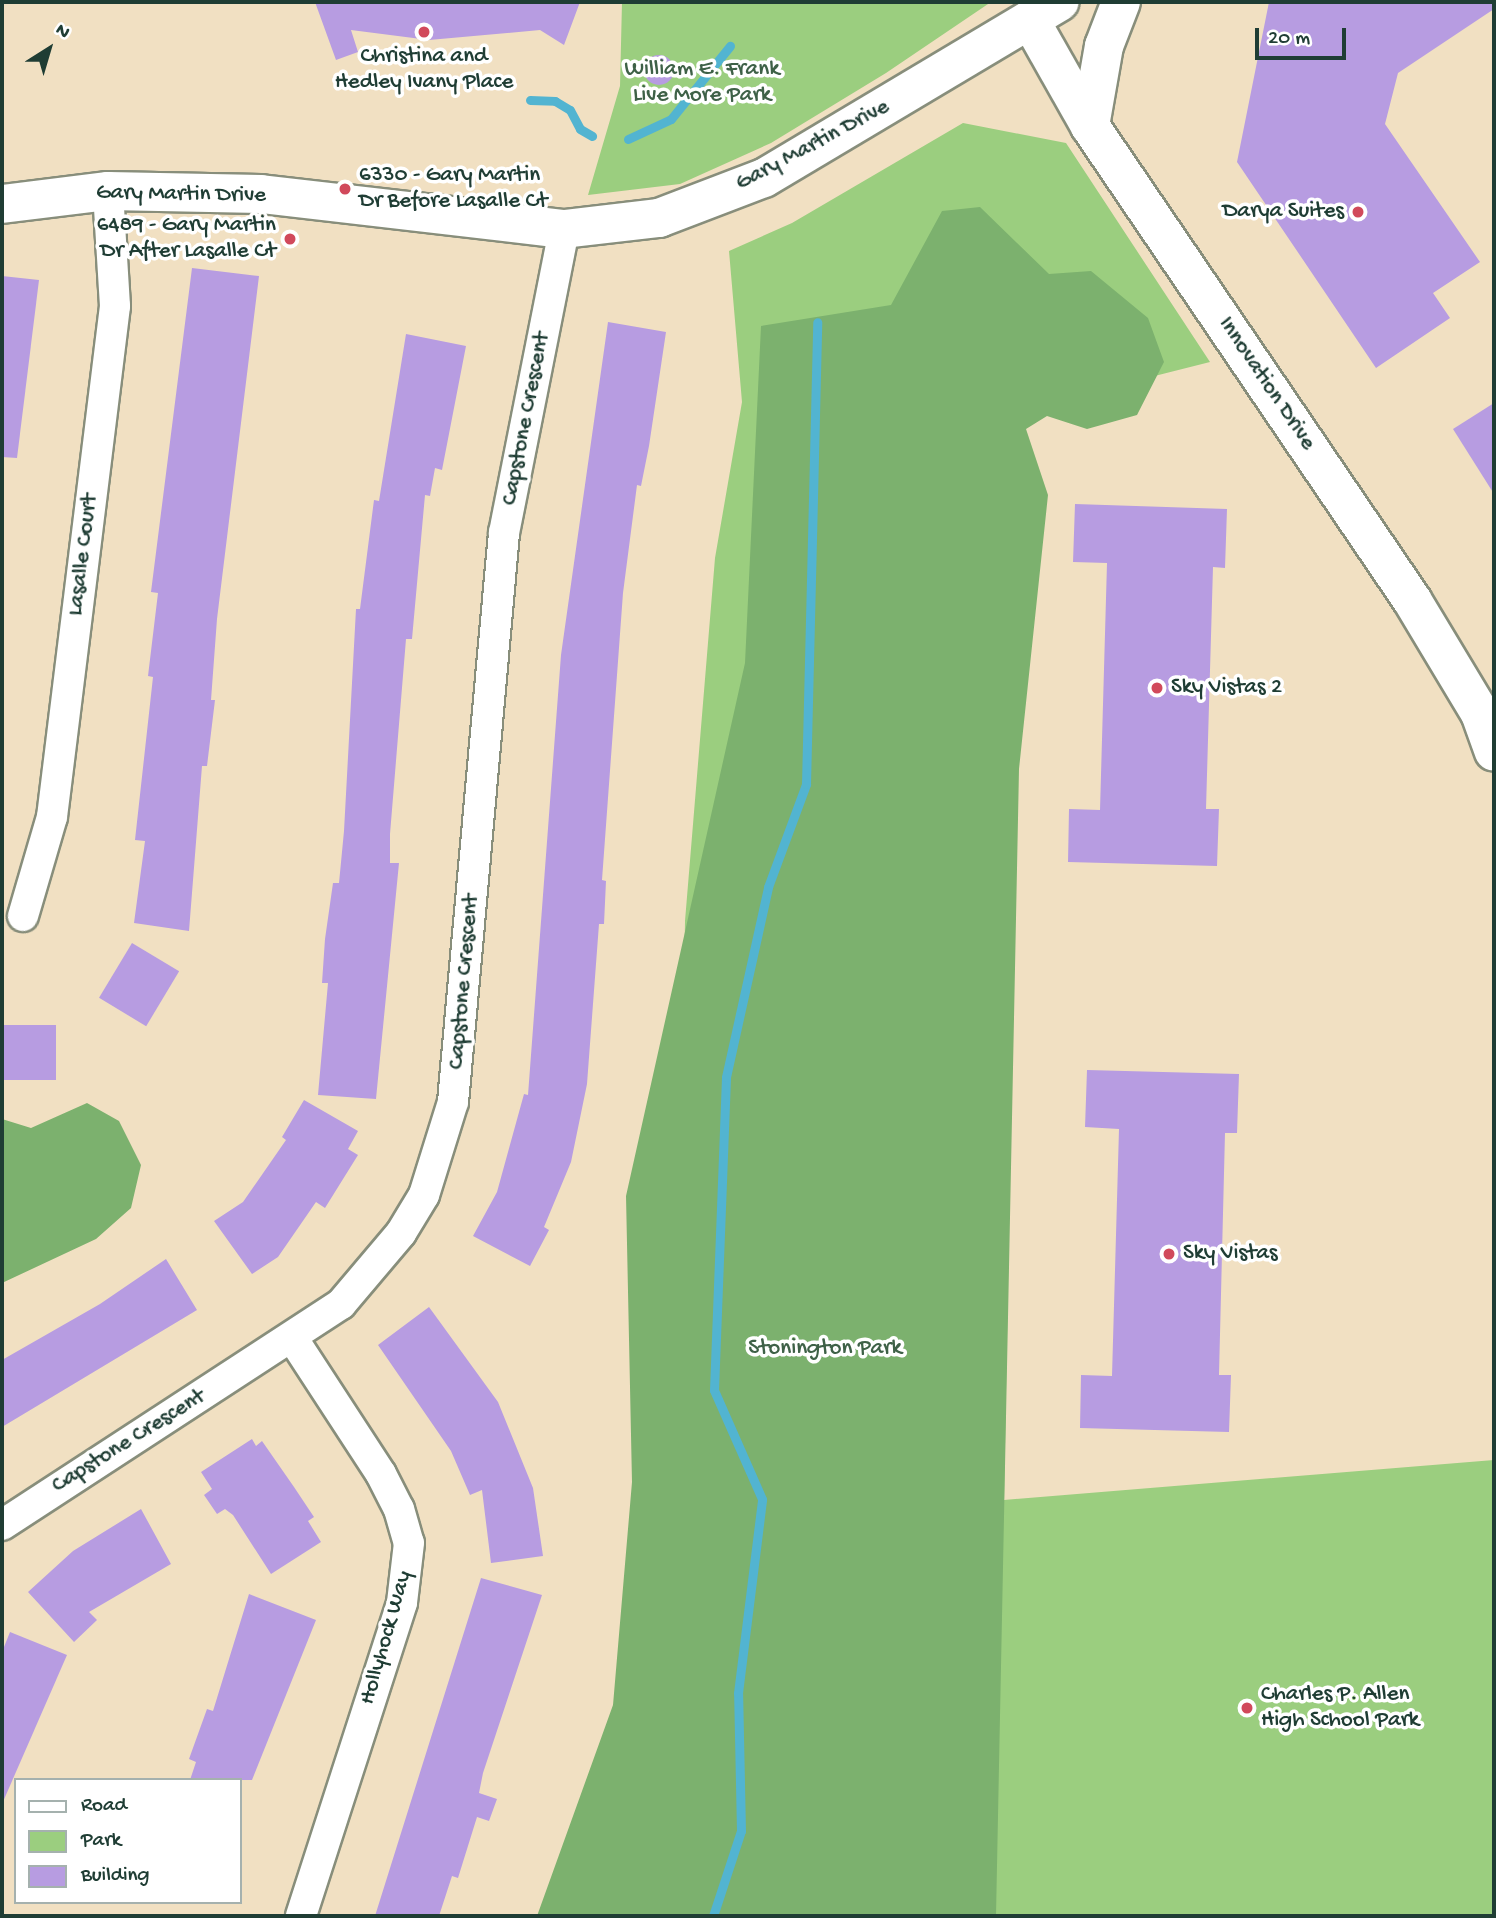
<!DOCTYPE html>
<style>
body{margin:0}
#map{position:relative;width:1496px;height:1918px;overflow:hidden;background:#f1e0c2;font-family:"Gochi Hand",sans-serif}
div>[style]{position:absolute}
.green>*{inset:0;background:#9bce7f}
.forest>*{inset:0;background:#7cb16e}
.stream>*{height:9px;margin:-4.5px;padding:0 4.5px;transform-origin:4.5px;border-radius:4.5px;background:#52b4d1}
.building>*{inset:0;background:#b79ce1;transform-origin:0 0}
.round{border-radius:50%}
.roads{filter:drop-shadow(2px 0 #888e7b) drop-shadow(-2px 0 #888e7b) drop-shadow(0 2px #888e7b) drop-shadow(0 -2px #888e7b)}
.street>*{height:30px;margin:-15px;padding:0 15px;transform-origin:15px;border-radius:15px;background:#fff}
.secondary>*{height:38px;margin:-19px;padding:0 19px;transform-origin:19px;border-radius:19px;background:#fff}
.dots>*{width:19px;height:19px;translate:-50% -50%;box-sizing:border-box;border:4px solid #fff;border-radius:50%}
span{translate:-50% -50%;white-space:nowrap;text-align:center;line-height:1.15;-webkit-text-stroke:7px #fff;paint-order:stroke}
.poi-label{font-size:23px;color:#1f3d34}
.left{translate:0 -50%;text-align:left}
.right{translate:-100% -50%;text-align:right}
.park-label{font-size:23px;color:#3e6147}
.street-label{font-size:23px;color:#1f3d34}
.frame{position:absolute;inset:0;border:4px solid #1f3d34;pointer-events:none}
.legend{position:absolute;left:14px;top:1778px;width:228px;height:126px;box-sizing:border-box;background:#fff;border:2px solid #a5b1ae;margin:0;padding:9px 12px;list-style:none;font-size:21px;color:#1f3d34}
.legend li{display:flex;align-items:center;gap:14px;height:35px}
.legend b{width:35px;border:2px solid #a5b1ae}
.north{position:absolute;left:14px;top:14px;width:70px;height:70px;-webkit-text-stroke:5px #fff;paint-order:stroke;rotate:37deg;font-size:19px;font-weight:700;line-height:28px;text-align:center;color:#1f3d34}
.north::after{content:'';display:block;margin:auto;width:24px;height:32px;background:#1f3d34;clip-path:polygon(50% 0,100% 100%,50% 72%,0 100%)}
.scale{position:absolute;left:1255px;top:28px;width:91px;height:32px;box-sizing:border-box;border:4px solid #1f3d34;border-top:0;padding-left:9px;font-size:21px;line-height:24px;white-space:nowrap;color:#1f3d34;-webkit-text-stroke:5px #fff;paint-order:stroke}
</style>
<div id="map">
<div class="green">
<i style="clip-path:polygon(622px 2px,991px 2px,886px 73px,771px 143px,680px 184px,588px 195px,620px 86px)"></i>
<i style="clip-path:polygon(963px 123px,1066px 143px,1210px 362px,1024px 409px,1004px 1500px,1494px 1460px,1494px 1916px,566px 1916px,674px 1584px,685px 921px,715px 558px,742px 402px,729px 251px,792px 223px)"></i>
</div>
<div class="forest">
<i style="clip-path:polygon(980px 207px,1049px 274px,1091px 271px,1148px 318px,1164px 362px,1137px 415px,1087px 429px,1047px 416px,1026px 429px,1048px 495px,1019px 769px,996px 1916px,537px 1916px,613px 1705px,632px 1482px,626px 1196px,745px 663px,761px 326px,891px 305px,942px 211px)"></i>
<i style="clip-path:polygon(87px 1103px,119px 1121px,141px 1165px,131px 1208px,96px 1239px,2px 1283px,2px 1119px,31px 1128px)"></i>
</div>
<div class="stream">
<i style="left:530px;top:100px;width:25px;rotate:2deg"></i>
<i style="left:555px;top:101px;width:17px;rotate:31deg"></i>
<i style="left:570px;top:110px;width:21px;rotate:62deg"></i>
<i style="left:580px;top:129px;width:14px;rotate:30deg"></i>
<i style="left:628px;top:139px;width:47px;rotate:-24.9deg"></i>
<i style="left:671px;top:119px;width:94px;rotate:-51.1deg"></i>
<i style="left:713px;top:1916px;width:89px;rotate:-71.8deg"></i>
<i style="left:741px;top:1831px;width:138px;rotate:-91.2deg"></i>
<i style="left:738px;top:1693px;width:195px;rotate:-82.9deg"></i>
<i style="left:762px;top:1499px;width:119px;rotate:-113.8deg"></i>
<i style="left:714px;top:1390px;width:313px;rotate:-87.8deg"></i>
<i style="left:726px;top:1077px;width:195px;rotate:-77.5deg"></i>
<i style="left:768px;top:887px;width:110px;rotate:-69.7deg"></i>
<i style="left:806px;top:784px;width:462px;rotate:-88.6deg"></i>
</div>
<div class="building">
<i style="clip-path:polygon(315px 2px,580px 2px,564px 45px,540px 30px,429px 40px,351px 30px,358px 52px,336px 60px)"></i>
<i style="clip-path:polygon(1269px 2px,1494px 2px,1494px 9px,1398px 73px,1385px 124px,1480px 262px,1433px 293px,1450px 318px,1376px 368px,1237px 162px)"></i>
<i class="round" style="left:644px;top:55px;width:30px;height:30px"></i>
<i style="clip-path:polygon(192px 268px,259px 276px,217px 619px,211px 700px,215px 700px,207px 766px,202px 766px,189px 931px,134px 923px,145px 841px,135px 840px,153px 677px,148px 676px,158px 593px,151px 592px)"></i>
<i style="clip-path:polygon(2px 276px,39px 280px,17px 458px,2px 457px)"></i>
<i style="clip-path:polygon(608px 322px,666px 332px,649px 446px,641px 486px,637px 485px,623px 593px,602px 880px,606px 881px,604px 924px,599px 924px,587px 1084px,571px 1162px,544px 1227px,549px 1230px,530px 1266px,473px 1236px,497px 1192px,524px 1094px,528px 1095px,561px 655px)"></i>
<i style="clip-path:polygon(406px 334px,466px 346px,442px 470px,435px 468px,430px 496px,425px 495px,412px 639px,406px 639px,390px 834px,390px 863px,399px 863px,376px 1099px,318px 1095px,328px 983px,322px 983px,325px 939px,333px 883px,339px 883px,344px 831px,356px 609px,360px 609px,374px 500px,379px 501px)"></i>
<i style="clip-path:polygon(1494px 403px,1494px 494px,1453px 429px)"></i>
<i style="clip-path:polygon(1075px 504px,1227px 509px,1225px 568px,1213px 567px,1206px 809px,1219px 809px,1217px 866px,1068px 862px,1069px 809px,1100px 810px,1107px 563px,1073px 562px)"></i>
<i style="left:132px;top:943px;width:55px;height:64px;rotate:31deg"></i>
<i style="left:2px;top:1025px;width:54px;height:55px"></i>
<i style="clip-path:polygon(1087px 1070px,1239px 1074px,1237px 1133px,1225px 1133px,1219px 1375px,1231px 1375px,1229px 1432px,1080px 1428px,1081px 1375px,1112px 1376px,1119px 1129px,1085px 1127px)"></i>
<i style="clip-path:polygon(304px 1100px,358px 1131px,348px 1149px,358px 1155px,325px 1208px,316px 1202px,278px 1257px,252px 1274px,214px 1221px,243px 1202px,286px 1140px,282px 1137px)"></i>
<i style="clip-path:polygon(166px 1259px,197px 1310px,2px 1427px,2px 1360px,100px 1304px)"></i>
<i style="clip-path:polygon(429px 1307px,498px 1402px,533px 1488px,543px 1556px,491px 1563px,482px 1490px,470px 1495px,451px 1451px,378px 1345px)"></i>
<i style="clip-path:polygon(252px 1439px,256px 1446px,262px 1441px,294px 1487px,314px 1517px,308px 1521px,321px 1542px,271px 1574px,233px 1515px,225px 1509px,217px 1514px,204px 1495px,212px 1489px,201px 1472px)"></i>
<i style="clip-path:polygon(141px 1509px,171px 1564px,89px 1612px,97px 1620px,74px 1642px,28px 1592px,73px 1551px)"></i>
<i style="clip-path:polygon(481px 1578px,542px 1595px,483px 1773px,479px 1793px,497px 1799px,489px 1821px,477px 1817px,458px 1878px,452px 1876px,439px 1916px,375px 1916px)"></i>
<i style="clip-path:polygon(249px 1594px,316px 1620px,252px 1780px,190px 1780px,196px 1762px,189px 1759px,207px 1709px,213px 1711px)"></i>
<i style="clip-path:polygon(10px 1632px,67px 1655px,2px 1804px,2px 1652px)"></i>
</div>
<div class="roads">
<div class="street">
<i style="left:23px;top:916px;width:103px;rotate:-73.7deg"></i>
<i style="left:52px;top:817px;width:515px;rotate:-82.97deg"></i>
<i style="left:115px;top:306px;width:115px;rotate:-93.5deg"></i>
<i style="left:293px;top:1339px;width:161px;rotate:56.9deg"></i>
<i style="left:381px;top:1474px;width:39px;rotate:63deg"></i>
<i style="left:399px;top:1509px;width:35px;rotate:74deg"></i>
<i style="left:409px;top:1543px;width:60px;rotate:96.7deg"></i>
<i style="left:402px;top:1603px;width:329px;rotate:107.9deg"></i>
<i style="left:2px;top:1525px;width:405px;rotate:-33.1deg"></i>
<i style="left:341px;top:1304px;width:93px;rotate:-49.8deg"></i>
<i style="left:401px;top:1233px;width:44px;rotate:-58.8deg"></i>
<i style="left:424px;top:1195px;width:97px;rotate:-72.7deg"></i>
<i style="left:453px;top:1102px;width:571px;rotate:-84.88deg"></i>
<i style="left:504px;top:533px;width:310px;rotate:-78.8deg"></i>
</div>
<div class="secondary">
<i style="left:1030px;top:20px;width:122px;rotate:60.5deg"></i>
<i style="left:1090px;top:126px;width:573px;rotate:55.81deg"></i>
<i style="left:1412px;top:600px;width:132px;rotate:59deg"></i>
<i style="left:1480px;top:713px;width:41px;rotate:70.3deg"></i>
<i style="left:1090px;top:126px;width:81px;rotate:-80.1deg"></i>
<i style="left:1104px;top:46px;width:47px;rotate:-68.9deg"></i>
<i style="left:2px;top:204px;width:107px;rotate:-7deg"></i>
<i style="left:108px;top:191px;width:153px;rotate:1.1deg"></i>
<i style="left:261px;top:194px;width:305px;rotate:6.6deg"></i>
<i style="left:564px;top:229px;width:96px;rotate:-6.6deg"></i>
<i style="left:659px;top:218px;width:112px;rotate:-20.9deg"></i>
<i style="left:764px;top:178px;width:344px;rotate:-30.8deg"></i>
</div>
</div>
<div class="dots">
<i style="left:424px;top:32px;background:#d1495b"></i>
<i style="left:345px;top:189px;background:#d1495b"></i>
<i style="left:1358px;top:212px;background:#d1495b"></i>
<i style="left:290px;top:239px;background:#d1495b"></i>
<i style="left:1157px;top:688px;background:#d1495b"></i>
<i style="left:1169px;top:1254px;background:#d1495b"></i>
<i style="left:1247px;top:1708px;background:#d1495b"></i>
</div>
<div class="poi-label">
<span style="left:424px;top:70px">Christina and<br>Hedley Ivany Place</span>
<span class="left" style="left:359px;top:189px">6330 - Gary Martin<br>Dr Before Lasalle Ct</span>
<span class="right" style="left:1344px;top:212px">Darya Suites</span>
<span class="right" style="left:276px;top:239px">6489 - Gary Martin<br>Dr After Lasalle Ct</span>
<span class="left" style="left:1171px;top:688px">Sky Vistas 2</span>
<span class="left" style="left:1183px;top:1254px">Sky Vistas</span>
<span class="left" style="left:1261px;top:1708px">Charles P. Allen<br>High School Park</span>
</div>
<div class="park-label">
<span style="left:702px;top:83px">William E. Frank<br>Live More Park</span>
<span style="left:825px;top:1349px">Stonington Park</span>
</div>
<div class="street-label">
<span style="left:813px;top:146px;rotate:-28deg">Gary Martin Drive</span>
<span style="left:181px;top:195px;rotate:1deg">Gary Martin Drive</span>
<span style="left:1266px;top:384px;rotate:56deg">Innovation Drive</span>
<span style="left:527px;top:419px;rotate:-79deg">Capstone Crescent</span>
<span style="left:84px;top:555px;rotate:-83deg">Lasalle Court</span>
<span style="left:465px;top:982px;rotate:-85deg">Capstone Crescent</span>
<span style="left:129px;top:1442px;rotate:-32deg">Capstone Crescent</span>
<span style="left:387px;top:1638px;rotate:-74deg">Hollyhock Way</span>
</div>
<div class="frame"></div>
<ul class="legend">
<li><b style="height:9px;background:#fff"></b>Road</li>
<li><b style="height:19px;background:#9bce7f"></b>Park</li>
<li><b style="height:19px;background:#b79ce1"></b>Building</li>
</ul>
<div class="north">N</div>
<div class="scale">20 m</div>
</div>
